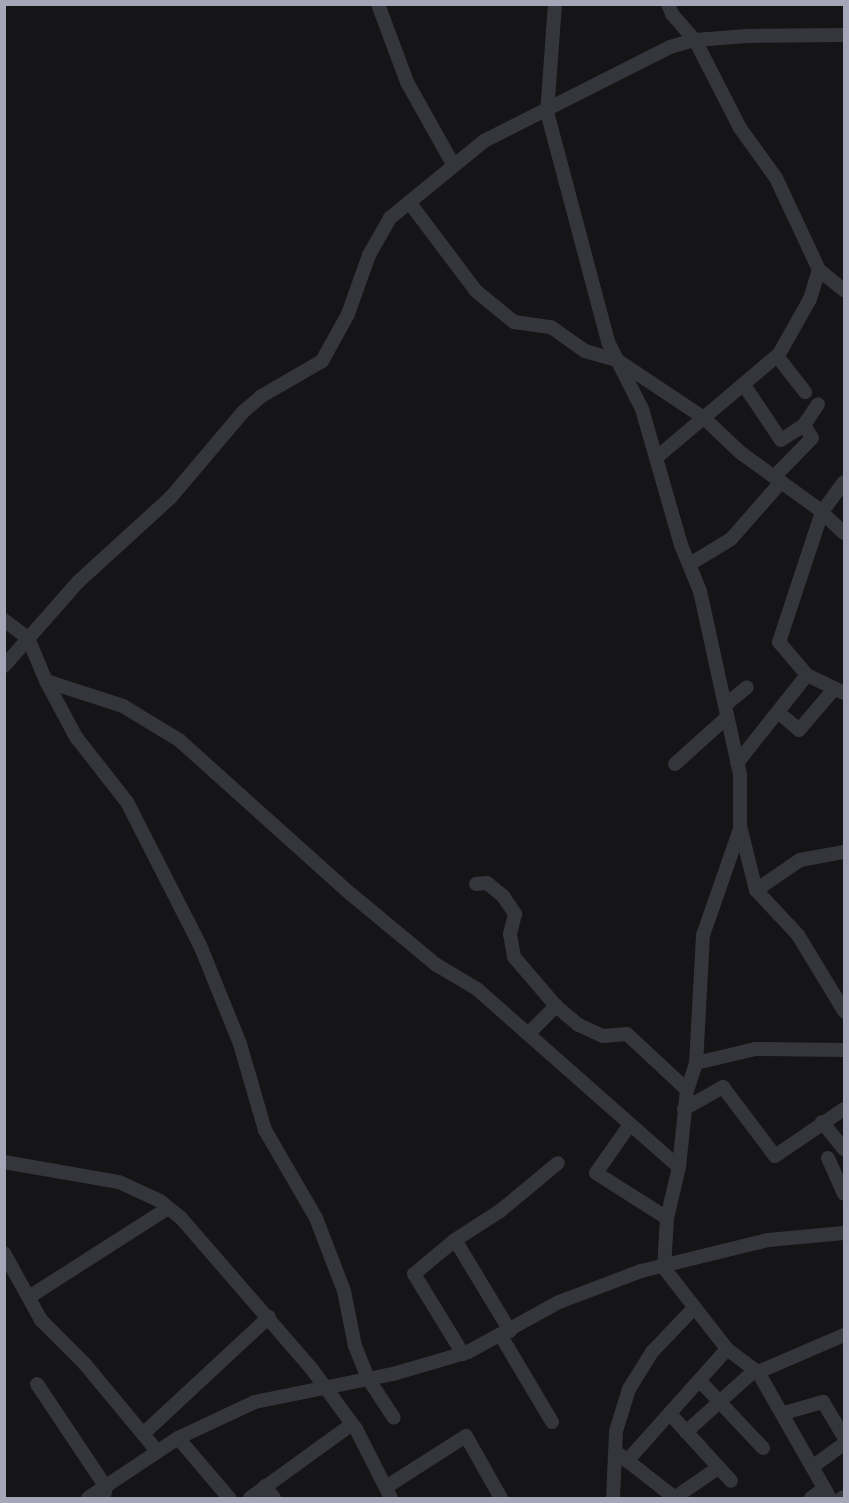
<!DOCTYPE html>
<style>
body{margin:0}
#map{position:relative;width:849px;height:1503px;overflow:hidden;background:#151417;font-family:"Open Sans",sans-serif}
div>[style]{position:absolute}
.minor>*{height:14px;margin:-7px;padding:0 7px;transform-origin:7px;border-radius:7px;background:#35353c}
span{translate:-50% -50%;white-space:nowrap;text-align:center;line-height:1.15;-webkit-text-stroke:5px #100f12;paint-order:stroke}
.frame{position:absolute;inset:0;border:6px solid #a5a7b8;pointer-events:none}
</style>
<div id="map">
<div class="minor">
<i style="left:378px;top:4px;width:83px;rotate:69.6deg"></i>
<i style="left:407px;top:82px;width:96px;rotate:60.8deg"></i>
<i style="left:555px;top:4px;width:108px;rotate:94.2deg"></i>
<i style="left:547px;top:112px;width:238px;rotate:75.1deg"></i>
<i style="left:608px;top:342px;width:75px;rotate:63.1deg"></i>
<i style="left:642px;top:409px;width:141px;rotate:74deg"></i>
<i style="left:681px;top:545px;width:50px;rotate:67.6deg"></i>
<i style="left:700px;top:591px;width:187px;rotate:77.7deg"></i>
<i style="left:740px;top:774px;width:52px;rotate:90deg"></i>
<i style="left:740px;top:826px;width:66px;rotate:76deg"></i>
<i style="left:756px;top:890px;width:62px;rotate:47deg"></i>
<i style="left:798px;top:935px;width:89px;rotate:58.8deg"></i>
<i style="left:668px;top:4px;width:11px;rotate:68deg"></i>
<i style="left:672px;top:14px;width:35px;rotate:49deg"></i>
<i style="left:695px;top:40px;width:99px;rotate:62.9deg"></i>
<i style="left:740px;top:128px;width:62px;rotate:54.2deg"></i>
<i style="left:776px;top:178px;width:102px;rotate:64.9deg"></i>
<i style="left:819px;top:270px;width:32px;rotate:39deg"></i>
<i style="left:409px;top:202px;width:111px;rotate:53deg"></i>
<i style="left:476px;top:291px;width:49px;rotate:39.2deg"></i>
<i style="left:514px;top:322px;width:37px;rotate:8deg"></i>
<i style="left:551px;top:327px;width:42px;rotate:35.2deg"></i>
<i style="left:585px;top:351px;width:33px;rotate:16deg"></i>
<i style="left:617px;top:360px;width:105px;rotate:33.7deg"></i>
<i style="left:704px;top:418px;width:51px;rotate:43.4deg"></i>
<i style="left:741px;top:453px;width:92px;rotate:35.8deg"></i>
<i style="left:816px;top:507px;width:38px;rotate:43deg"></i>
<i style="left:777px;top:356px;width:46px;rotate:52.1deg"></i>
<i style="left:744px;top:385px;width:66px;rotate:56.1deg"></i>
<i style="left:781px;top:440px;width:27px;rotate:-33deg"></i>
<i style="left:804px;top:425px;width:25px;rotate:-56deg"></i>
<i style="left:656px;top:458px;width:161px;rotate:-40.2deg"></i>
<i style="left:779px;top:354px;width:63px;rotate:-60.6deg"></i>
<i style="left:810px;top:299px;width:30px;rotate:-73deg"></i>
<i style="left:774px;top:477px;width:54px;rotate:-45.7deg"></i>
<i style="left:812px;top:438px;width:15px;rotate:-122deg"></i>
<i style="left:690px;top:564px;width:48px;rotate:-31.4deg"></i>
<i style="left:731px;top:539px;width:76px;rotate:-48.7deg"></i>
<i style="left:4px;top:620px;width:30px;rotate:37deg"></i>
<i style="left:28px;top:638px;width:47px;rotate:67.3deg"></i>
<i style="left:46px;top:681px;width:81px;rotate:18deg"></i>
<i style="left:123px;top:706px;width:66px;rotate:31.3deg"></i>
<i style="left:179px;top:740px;width:232px;rotate:41.9deg"></i>
<i style="left:352px;top:895px;width:108px;rotate:39.7deg"></i>
<i style="left:435px;top:964px;width:49px;rotate:30.8deg"></i>
<i style="left:477px;top:989px;width:269px;rotate:41.4deg"></i>
<i style="left:4px;top:666px;width:112px;rotate:-48.6deg"></i>
<i style="left:78px;top:582px;width:126px;rotate:-42.4deg"></i>
<i style="left:171px;top:497px;width:111px;rotate:-49.7deg"></i>
<i style="left:243px;top:412px;width:23px;rotate:-41deg"></i>
<i style="left:260px;top:397px;width:72px;rotate:-30.1deg"></i>
<i style="left:322px;top:361px;width:54px;rotate:-61deg"></i>
<i style="left:348px;top:314px;width:63px;rotate:-70.4deg"></i>
<i style="left:369px;top:255px;width:43px;rotate:-60.4deg"></i>
<i style="left:390px;top:218px;width:122px;rotate:-39.3deg"></i>
<i style="left:484px;top:141px;width:208px;rotate:-26.8deg"></i>
<i style="left:670px;top:47px;width:26px;rotate:-16deg"></i>
<i style="left:695px;top:40px;width:52px;rotate:-4.4deg"></i>
<i style="left:747px;top:36px;width:97px;rotate:-0.6deg"></i>
<i style="left:807px;top:675px;width:43px;rotate:-130.3deg"></i>
<i style="left:779px;top:642px;width:137px;rotate:-71.7deg"></i>
<i style="left:822px;top:512px;width:37px;rotate:-54deg"></i>
<i style="left:46px;top:681px;width:64px;rotate:61.8deg"></i>
<i style="left:76px;top:737px;width:83px;rotate:51.9deg"></i>
<i style="left:127px;top:802px;width:161px;rotate:63deg"></i>
<i style="left:200px;top:945px;width:107px;rotate:68deg"></i>
<i style="left:240px;top:1044px;width:90px;rotate:73.8deg"></i>
<i style="left:265px;top:1130px;width:102px;rotate:59.9deg"></i>
<i style="left:316px;top:1218px;width:78px;rotate:69deg"></i>
<i style="left:344px;top:1291px;width:56px;rotate:78.7deg"></i>
<i style="left:355px;top:1346px;width:37px;rotate:68deg"></i>
<i style="left:369px;top:1380px;width:45px;rotate:56.7deg"></i>
<i style="left:725px;top:705px;width:28px;rotate:-39deg"></i>
<i style="left:779px;top:713px;width:26px;rotate:40deg"></i>
<i style="left:799px;top:730px;width:55px;rotate:-49.4deg"></i>
<i style="left:737px;top:763px;width:112px;rotate:-51.5deg"></i>
<i style="left:807px;top:675px;width:41px;rotate:25.9deg"></i>
<i style="left:675px;top:764px;width:67px;rotate:-42deg"></i>
<i style="left:740px;top:829px;width:112px;rotate:109.2deg"></i>
<i style="left:703px;top:935px;width:128px;rotate:93.1deg"></i>
<i style="left:696px;top:1063px;width:28px;rotate:108deg"></i>
<i style="left:687px;top:1090px;width:77px;rotate:95.9deg"></i>
<i style="left:679px;top:1167px;width:52px;rotate:103.2deg"></i>
<i style="left:667px;top:1218px;width:50px;rotate:93.4deg"></i>
<i style="left:664px;top:1268px;width:103px;rotate:52.1deg"></i>
<i style="left:727px;top:1349px;width:39px;rotate:37deg"></i>
<i style="left:758px;top:1372px;width:145px;rotate:60.3deg"></i>
<i style="left:476px;top:884px;width:11px;rotate:-5deg"></i>
<i style="left:487px;top:883px;width:21px;rotate:39deg"></i>
<i style="left:503px;top:896px;width:22px;rotate:56deg"></i>
<i style="left:515px;top:914px;width:21px;rotate:104deg"></i>
<i style="left:510px;top:934px;width:23px;rotate:80deg"></i>
<i style="left:514px;top:957px;width:65px;rotate:49.4deg"></i>
<i style="left:556px;top:1006px;width:30px;rotate:40deg"></i>
<i style="left:579px;top:1025px;width:26px;rotate:25deg"></i>
<i style="left:603px;top:1036px;width:24px;rotate:-5deg"></i>
<i style="left:627px;top:1034px;width:82px;rotate:43deg"></i>
<i style="left:756px;top:890px;width:53px;rotate:-34.3deg"></i>
<i style="left:800px;top:860px;width:45px;rotate:-10.3deg"></i>
<i style="left:528px;top:1034px;width:40px;rotate:-45deg"></i>
<i style="left:696px;top:1063px;width:61px;rotate:-13.3deg"></i>
<i style="left:755px;top:1049px;width:89px;rotate:0.6deg"></i>
<i style="left:684px;top:1109px;width:45px;rotate:-29.4deg"></i>
<i style="left:723px;top:1087px;width:86px;rotate:53deg"></i>
<i style="left:775px;top:1156px;width:83px;rotate:-34.3deg"></i>
<i style="left:822px;top:1122px;width:35px;rotate:51deg"></i>
<i style="left:629px;top:1126px;width:57px;rotate:125.1deg"></i>
<i style="left:596px;top:1173px;width:84px;rotate:32.4deg"></i>
<i style="left:828px;top:1158px;width:39px;rotate:66deg"></i>
<i style="left:4px;top:1162px;width:117px;rotate:9.9deg"></i>
<i style="left:119px;top:1182px;width:45px;rotate:24.9deg"></i>
<i style="left:160px;top:1201px;width:27px;rotate:39deg"></i>
<i style="left:181px;top:1218px;width:198px;rotate:49.1deg"></i>
<i style="left:311px;top:1368px;width:76px;rotate:53.6deg"></i>
<i style="left:356px;top:1429px;width:77px;rotate:63.1deg"></i>
<i style="left:455px;top:1240px;width:53px;rotate:140.3deg"></i>
<i style="left:414px;top:1274px;width:94px;rotate:58.5deg"></i>
<i style="left:4px;top:1253px;width:77px;rotate:61.1deg"></i>
<i style="left:41px;top:1320px;width:61px;rotate:45deg"></i>
<i style="left:84px;top:1363px;width:114px;rotate:50.3deg"></i>
<i style="left:29px;top:1297px;width:165px;rotate:-32.6deg"></i>
<i style="left:510px;top:1331px;width:106px;rotate:-121.1deg"></i>
<i style="left:455px;top:1240px;width:54px;rotate:-32.8deg"></i>
<i style="left:500px;top:1211px;width:75px;rotate:-39.6deg"></i>
<i style="left:501px;top:1336px;width:100px;rotate:59.3deg"></i>
<i style="left:758px;top:1372px;width:94px;rotate:-23.3deg"></i>
<i style="left:700px;top:1381px;width:92px;rotate:46.8deg"></i>
<i style="left:37px;top:1384px;width:124px;rotate:56.2deg"></i>
<i style="left:106px;top:1487px;width:9px;rotate:103deg"></i>
<i style="left:784px;top:1413px;width:41px;rotate:-15.8deg"></i>
<i style="left:823px;top:1402px;width:41px;rotate:59deg"></i>
<i style="left:671px;top:1415px;width:89px;rotate:47.7deg"></i>
<i style="left:686px;top:1432px;width:93px;rotate:-41.9deg"></i>
<i style="left:143px;top:1434px;width:172px;rotate:-42.9deg"></i>
<i style="left:178px;top:1438px;width:79px;rotate:49.6deg"></i>
<i style="left:620px;top:1455px;width:70px;rotate:38deg"></i>
<i style="left:627px;top:1461px;width:150px;rotate:-48.2deg"></i>
<i style="left:812px;top:1467px;width:39px;rotate:-36deg"></i>
<i style="left:265px;top:1486px;width:15px;rotate:53deg"></i>
<i style="left:386px;top:1487px;width:95px;rotate:-32.5deg"></i>
<i style="left:466px;top:1436px;width:71px;rotate:60.6deg"></i>
<i style="left:88px;top:1498px;width:108px;rotate:-33.7deg"></i>
<i style="left:178px;top:1438px;width:85px;rotate:-25.1deg"></i>
<i style="left:255px;top:1402px;width:141px;rotate:-11.5deg"></i>
<i style="left:393px;top:1374px;width:78px;rotate:-16.3deg"></i>
<i style="left:468px;top:1352px;width:104px;rotate:-28.8deg"></i>
<i style="left:559px;top:1302px;width:88px;rotate:-20.7deg"></i>
<i style="left:641px;top:1271px;width:131px;rotate:-13.7deg"></i>
<i style="left:768px;top:1240px;width:76px;rotate:-5.3deg"></i>
<i style="left:250px;top:1498px;width:125px;rotate:-35.9deg"></i>
<i style="left:613px;top:1498px;width:67px;rotate:-87.4deg"></i>
<i style="left:616px;top:1431px;width:44px;rotate:-72.8deg"></i>
<i style="left:629px;top:1389px;width:44px;rotate:-58.1deg"></i>
<i style="left:652px;top:1352px;width:61px;rotate:-46.3deg"></i>
<i style="left:674px;top:1498px;width:53px;rotate:-34.3deg"></i>
<i style="left:811px;top:1498px;width:16px;rotate:-35deg"></i>
<i style="left:842px;top:1498px;width:2px;rotate:-27deg"></i>
</div>
<div class="frame"></div>
</div>
